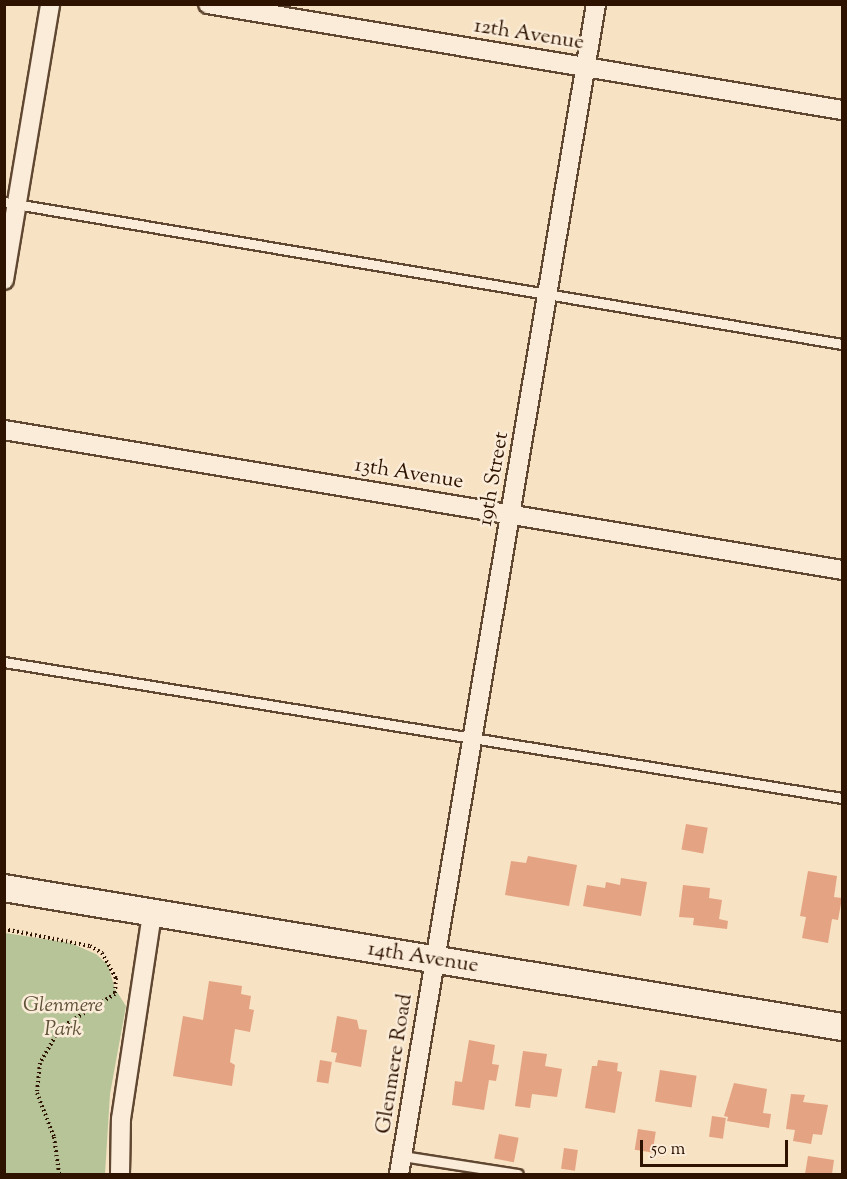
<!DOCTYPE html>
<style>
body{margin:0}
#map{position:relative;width:847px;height:1179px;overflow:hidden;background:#f7e2c3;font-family:"Sorts Mill Goudy",serif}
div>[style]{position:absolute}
.green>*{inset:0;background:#b7c498}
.building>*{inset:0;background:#e4a382;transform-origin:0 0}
.path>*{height:4px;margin-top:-2px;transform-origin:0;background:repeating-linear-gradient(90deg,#2e1301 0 1.5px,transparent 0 4.5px)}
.roads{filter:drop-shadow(2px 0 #604732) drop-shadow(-2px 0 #604732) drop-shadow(0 2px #604732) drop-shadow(0 -2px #604732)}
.lane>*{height:9px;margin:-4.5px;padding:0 4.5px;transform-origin:4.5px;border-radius:4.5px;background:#faecd8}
.street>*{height:18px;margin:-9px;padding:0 9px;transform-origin:9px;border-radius:9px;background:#faecd8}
.secondary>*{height:26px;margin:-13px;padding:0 13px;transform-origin:13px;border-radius:13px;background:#faecd8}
span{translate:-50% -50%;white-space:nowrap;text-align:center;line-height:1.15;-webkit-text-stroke:5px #faecd8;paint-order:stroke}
.street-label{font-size:21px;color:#2e1301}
.park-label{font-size:21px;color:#5e5136;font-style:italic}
.frame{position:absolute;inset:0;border:6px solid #2e1301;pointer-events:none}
.scale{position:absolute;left:640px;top:1140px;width:148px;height:27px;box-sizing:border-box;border:3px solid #2e1301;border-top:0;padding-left:8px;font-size:18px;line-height:21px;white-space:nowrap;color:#2e1301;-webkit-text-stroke:4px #faecd8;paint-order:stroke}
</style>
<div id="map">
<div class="green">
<i style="clip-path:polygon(5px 933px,70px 943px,96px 954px,108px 965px,115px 989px,126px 1006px,110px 1094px,105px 1174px,5px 1174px)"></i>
</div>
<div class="building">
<i style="left:686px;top:824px;width:22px;height:26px;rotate:10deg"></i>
<i style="clip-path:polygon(528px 856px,577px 865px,569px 906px,505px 895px,511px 861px,526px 863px)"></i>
<i style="clip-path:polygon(808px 871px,837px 876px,834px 897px,842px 898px,838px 920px,832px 919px,828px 943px,802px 938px,806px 917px,800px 916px)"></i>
<i style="clip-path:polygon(621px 878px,647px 882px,641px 916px,583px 906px,587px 885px,605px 888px,606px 882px,620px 885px)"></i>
<i style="clip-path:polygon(683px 885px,710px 888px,709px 898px,722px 900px,719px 919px,728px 921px,727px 929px,693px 925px,694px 918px,679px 917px)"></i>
<i style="clip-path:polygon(209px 981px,242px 986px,241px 994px,251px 996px,249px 1009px,254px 1010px,250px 1032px,235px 1029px,230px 1062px,235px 1065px,232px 1086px,173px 1076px,183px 1016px,203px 1020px)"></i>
<i style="clip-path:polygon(337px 1016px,357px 1020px,359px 1029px,367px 1030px,361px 1067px,335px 1062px,337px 1053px,331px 1052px)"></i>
<i style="clip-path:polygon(469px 1040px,495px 1045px,492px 1064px,499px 1065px,496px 1081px,489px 1080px,484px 1110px,452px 1105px,455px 1081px,462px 1082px)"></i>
<i style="clip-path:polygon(523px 1051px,547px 1054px,545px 1066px,562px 1069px,557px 1097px,532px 1094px,530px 1108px,515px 1106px)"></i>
<i style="left:320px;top:1060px;width:12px;height:22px;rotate:9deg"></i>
<i style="clip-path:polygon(598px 1060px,618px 1063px,617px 1071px,622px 1072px,615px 1113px,585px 1108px,592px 1066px,597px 1066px)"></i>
<i style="left:660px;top:1070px;width:37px;height:32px;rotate:9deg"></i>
<i style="clip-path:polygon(734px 1083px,767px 1089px,763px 1113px,771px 1114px,769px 1128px,727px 1121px,728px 1117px,724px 1116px)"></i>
<i style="clip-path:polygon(791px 1094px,805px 1095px,803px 1102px,828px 1105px,822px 1135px,813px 1134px,811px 1144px,793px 1141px,795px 1130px,786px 1129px)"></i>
<i style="left:712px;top:1116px;width:14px;height:21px;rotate:8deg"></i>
<i style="left:638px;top:1129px;width:18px;height:21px;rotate:9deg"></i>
<i style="left:499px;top:1134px;width:20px;height:25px;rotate:11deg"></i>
<i style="left:564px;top:1148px;width:14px;height:21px;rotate:8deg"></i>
<i style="clip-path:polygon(808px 1156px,834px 1160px,832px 1174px,805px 1174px)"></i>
</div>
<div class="path">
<i style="left:4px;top:929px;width:88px;rotate:11.2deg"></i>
<i style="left:90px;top:946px;width:14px;rotate:30deg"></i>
<i style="left:102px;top:953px;width:29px;rotate:61deg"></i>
<i style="left:116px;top:978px;width:16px;rotate:94deg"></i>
<i style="left:115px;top:994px;width:65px;rotate:148.3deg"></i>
<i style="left:60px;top:1028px;width:40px;rotate:119.7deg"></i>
<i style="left:40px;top:1063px;width:30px;rotate:96deg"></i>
<i style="left:37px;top:1093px;width:47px;rotate:68.9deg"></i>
<i style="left:54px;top:1137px;width:37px;rotate:82deg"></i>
</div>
<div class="roads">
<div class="lane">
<i style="left:4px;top:202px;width:850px;rotate:9.62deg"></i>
<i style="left:4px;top:662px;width:849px;rotate:9.22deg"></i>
<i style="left:402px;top:1156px;width:117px;rotate:8.8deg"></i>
</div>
<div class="street">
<i style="left:208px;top:4px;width:643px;rotate:9.49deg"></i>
<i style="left:4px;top:280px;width:280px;rotate:-80.5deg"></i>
<i style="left:4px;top:430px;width:850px;rotate:9.48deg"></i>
<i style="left:120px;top:1174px;width:55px;rotate:-89deg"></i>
<i style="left:121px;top:1119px;width:207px;rotate:-81.4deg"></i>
<i style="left:399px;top:1174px;width:1186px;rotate:-80.44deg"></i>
</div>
<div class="secondary">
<i style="left:4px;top:888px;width:849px;rotate:9.42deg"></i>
</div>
</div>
<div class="street-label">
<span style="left:529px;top:35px;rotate:9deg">12th Avenue</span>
<span style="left:409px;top:474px;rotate:9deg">13th Avenue</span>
<span style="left:494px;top:479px;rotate:-80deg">19th Street</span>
<span style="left:423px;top:958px;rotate:9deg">14th Avenue</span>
<span style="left:395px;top:1064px;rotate:-81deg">Glenmere Road</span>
</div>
<div class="park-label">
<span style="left:63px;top:1018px">Glenmere<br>Park</span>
</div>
<div class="frame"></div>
<div class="scale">50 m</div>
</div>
